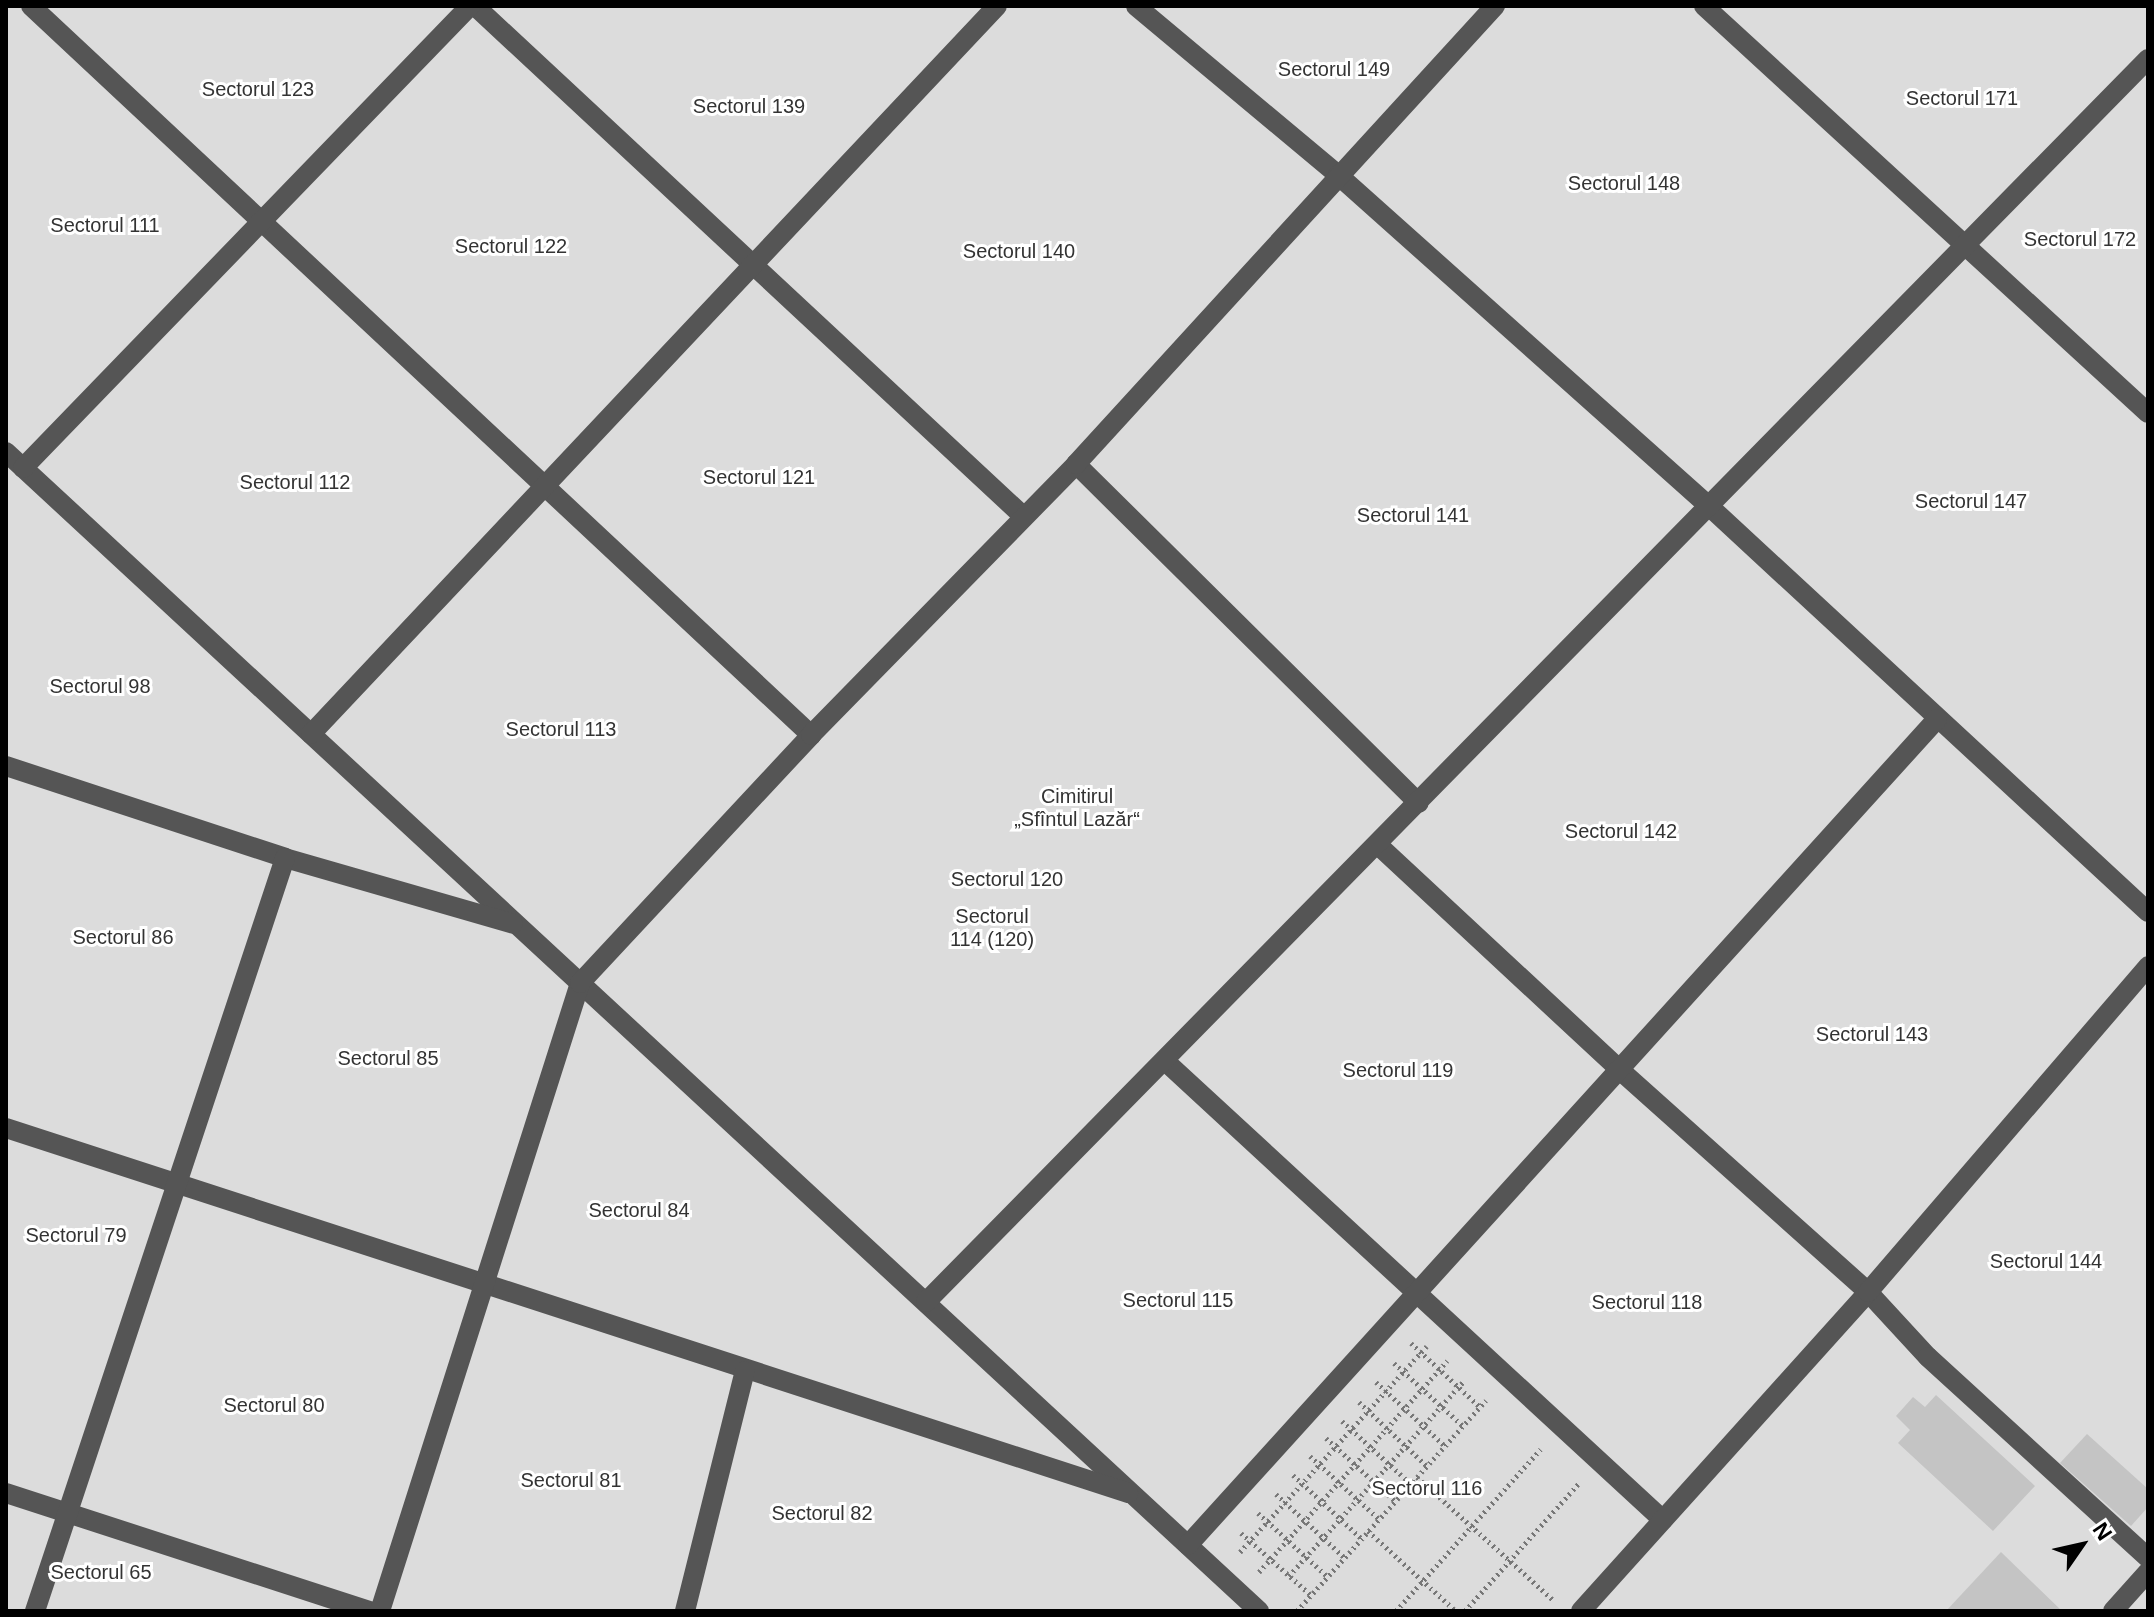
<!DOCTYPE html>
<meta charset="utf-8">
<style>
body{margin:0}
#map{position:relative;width:2154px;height:1617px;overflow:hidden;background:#fff;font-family:Arial,sans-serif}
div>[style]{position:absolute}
.green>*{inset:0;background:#dcdcdc;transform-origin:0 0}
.building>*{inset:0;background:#c4c4c4}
.path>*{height:5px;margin-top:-2.5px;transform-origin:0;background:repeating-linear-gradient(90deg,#777 0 2px,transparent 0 6px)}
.minor>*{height:20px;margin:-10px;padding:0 10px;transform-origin:10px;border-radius:10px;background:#555}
span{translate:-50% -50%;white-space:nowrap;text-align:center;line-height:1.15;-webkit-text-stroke:6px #fff;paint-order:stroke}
.park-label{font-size:20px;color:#333}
.frame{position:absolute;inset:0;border:8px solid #000;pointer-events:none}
.north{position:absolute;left:2042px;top:1505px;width:80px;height:80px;-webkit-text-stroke:6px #fff;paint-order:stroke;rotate:56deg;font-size:22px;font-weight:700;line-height:32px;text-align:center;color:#000}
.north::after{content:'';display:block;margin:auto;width:28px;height:36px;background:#000;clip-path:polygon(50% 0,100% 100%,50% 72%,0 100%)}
</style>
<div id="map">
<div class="green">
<i style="left:6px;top:6px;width:2142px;height:1605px"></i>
</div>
<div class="building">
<i style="clip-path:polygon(1936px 1395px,2035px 1486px,1993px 1531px,1898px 1443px,1910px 1430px,1896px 1416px,1913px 1397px,1925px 1407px)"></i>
<i style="clip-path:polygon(2087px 1434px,2148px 1489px,2148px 1507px,2131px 1526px,2060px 1463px)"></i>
<i style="clip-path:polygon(2001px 1552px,2062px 1611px,1946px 1611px)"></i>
</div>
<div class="path">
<i style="left:1411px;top:1343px;width:94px;rotate:42.8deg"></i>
<i style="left:1394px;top:1363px;width:93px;rotate:42.4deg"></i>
<i style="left:1376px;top:1382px;width:94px;rotate:42.8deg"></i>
<i style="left:1359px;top:1402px;width:93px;rotate:43.3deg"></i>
<i style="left:1342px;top:1421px;width:93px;rotate:42.4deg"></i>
<i style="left:1326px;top:1438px;width:93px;rotate:42.4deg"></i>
<i style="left:1310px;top:1456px;width:93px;rotate:42.4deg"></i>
<i style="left:1293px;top:1475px;width:94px;rotate:42.8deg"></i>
<i style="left:1417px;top:1477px;width:183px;rotate:42.1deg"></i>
<i style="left:1276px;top:1494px;width:94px;rotate:42.8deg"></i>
<i style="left:1258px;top:1513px;width:95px;rotate:42.4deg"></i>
<i style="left:1368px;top:1531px;width:119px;rotate:42.3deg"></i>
<i style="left:1241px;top:1533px;width:94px;rotate:41.5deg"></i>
<i style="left:1240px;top:1552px;width:278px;rotate:-47.8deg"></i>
<i style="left:1259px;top:1572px;width:283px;rotate:-48.3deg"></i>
<i style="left:1289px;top:1576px;width:263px;rotate:-48.1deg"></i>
<i style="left:1297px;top:1611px;width:283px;rotate:-48.1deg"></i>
<i style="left:1396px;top:1611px;width:217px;rotate:-48.2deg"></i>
<i style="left:1465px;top:1611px;width:171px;rotate:-48.3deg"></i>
</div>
<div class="minor">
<i style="left:31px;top:6px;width:1068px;rotate:43.06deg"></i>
<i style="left:475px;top:6px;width:747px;rotate:42.94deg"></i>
<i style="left:1136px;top:6px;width:263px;rotate:39.9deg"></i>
<i style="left:1338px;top:175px;width:500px;rotate:41.76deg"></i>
<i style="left:1711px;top:508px;width:595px;rotate:42.75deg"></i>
<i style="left:1704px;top:6px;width:602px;rotate:42.51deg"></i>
<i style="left:6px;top:452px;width:1707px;rotate:42.77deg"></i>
<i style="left:1076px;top:464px;width:482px;rotate:44.7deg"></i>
<i style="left:23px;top:468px;width:643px;rotate:-45.95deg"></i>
<i style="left:311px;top:734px;width:1000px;rotate:-46.7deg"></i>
<i style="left:6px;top:766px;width:294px;rotate:18.2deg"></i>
<i style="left:285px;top:858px;width:237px;rotate:16.1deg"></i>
<i style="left:1378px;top:845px;width:332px;rotate:42.9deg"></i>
<i style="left:1621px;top:1071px;width:331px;rotate:41.8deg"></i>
<i style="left:1868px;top:1292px;width:88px;rotate:47.3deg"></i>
<i style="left:1928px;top:1357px;width:298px;rotate:42.4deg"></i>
<i style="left:1165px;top:1061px;width:677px;rotate:42.67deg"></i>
<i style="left:6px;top:1128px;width:1180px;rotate:18.02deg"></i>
<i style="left:926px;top:1302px;width:1743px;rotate:-45.49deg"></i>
<i style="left:6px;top:1493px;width:383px;rotate:18deg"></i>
<i style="left:1188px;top:1545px;width:1115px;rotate:-47.8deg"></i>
<i style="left:35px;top:1611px;width:793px;rotate:-71.63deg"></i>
<i style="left:380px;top:1611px;width:659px;rotate:-72.33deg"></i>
<i style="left:580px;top:983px;width:339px;rotate:-47deg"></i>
<i style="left:811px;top:735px;width:379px;rotate:-45.6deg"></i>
<i style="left:1076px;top:464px;width:621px;rotate:-47.55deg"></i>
<i style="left:685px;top:1611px;width:247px;rotate:-76deg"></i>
<i style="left:1581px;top:1611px;width:429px;rotate:-48deg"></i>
<i style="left:1868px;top:1292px;width:430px;rotate:-49.3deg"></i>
<i style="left:2113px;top:1611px;width:52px;rotate:-48.1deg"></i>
</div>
<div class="park-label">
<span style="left:1334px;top:69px">Sectorul 149</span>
<span style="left:258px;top:89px">Sectorul 123</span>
<span style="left:1962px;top:98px">Sectorul 171</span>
<span style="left:749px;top:106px">Sectorul 139</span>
<span style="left:1624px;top:183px">Sectorul 148</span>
<span style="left:105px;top:225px">Sectorul 111</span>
<span style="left:2080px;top:239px">Sectorul 172</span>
<span style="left:511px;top:246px">Sectorul 122</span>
<span style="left:1019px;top:251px">Sectorul 140</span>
<span style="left:759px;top:477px">Sectorul 121</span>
<span style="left:295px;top:482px">Sectorul 112</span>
<span style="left:1971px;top:501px">Sectorul 147</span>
<span style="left:1413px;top:515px">Sectorul 141</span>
<span style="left:100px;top:686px">Sectorul 98</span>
<span style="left:561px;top:729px">Sectorul 113</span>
<span style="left:1077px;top:808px">Cimitirul<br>„Sfîntul Lazăr“</span>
<span style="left:1621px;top:831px">Sectorul 142</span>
<span style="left:1007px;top:879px">Sectorul 120</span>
<span style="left:992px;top:928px">Sectorul<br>114 (120)</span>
<span style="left:123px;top:937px">Sectorul 86</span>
<span style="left:1872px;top:1034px">Sectorul 143</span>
<span style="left:388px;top:1058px">Sectorul 85</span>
<span style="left:1398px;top:1070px">Sectorul 119</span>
<span style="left:639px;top:1210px">Sectorul 84</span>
<span style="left:76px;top:1235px">Sectorul 79</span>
<span style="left:2046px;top:1261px">Sectorul 144</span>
<span style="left:1178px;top:1300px">Sectorul 115</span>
<span style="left:1647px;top:1302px">Sectorul 118</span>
<span style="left:274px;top:1405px">Sectorul 80</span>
<span style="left:571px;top:1480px">Sectorul 81</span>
<span style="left:1427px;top:1488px">Sectorul 116</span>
<span style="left:822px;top:1513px">Sectorul 82</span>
<span style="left:101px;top:1572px">Sectorul 65</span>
</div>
<div class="frame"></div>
<div class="north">N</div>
</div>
